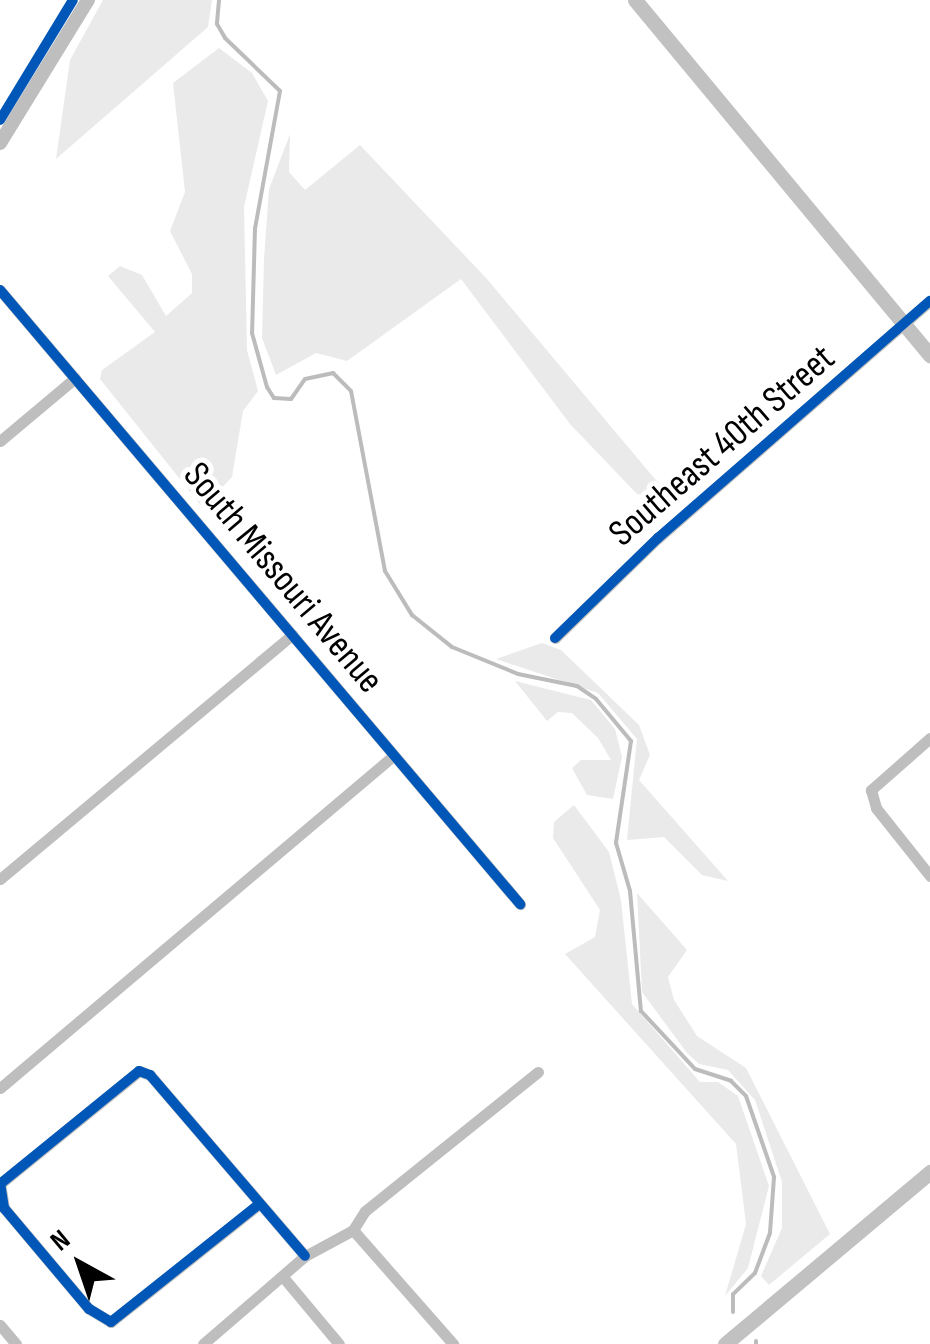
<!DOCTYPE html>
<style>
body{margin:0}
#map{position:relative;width:930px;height:1344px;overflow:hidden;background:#fff;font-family:"Sofia Sans Condensed",sans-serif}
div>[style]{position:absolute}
.green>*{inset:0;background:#eaeaea}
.stream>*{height:4px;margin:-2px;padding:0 2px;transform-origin:2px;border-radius:2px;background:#bcbcbc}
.minor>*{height:11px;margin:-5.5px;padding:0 5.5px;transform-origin:5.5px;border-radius:5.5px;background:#bebebe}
.tertiary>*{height:14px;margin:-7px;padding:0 7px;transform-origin:7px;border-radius:7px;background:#bebebe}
.secondary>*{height:15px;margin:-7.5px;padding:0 7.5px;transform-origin:7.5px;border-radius:7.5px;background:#c1c1c1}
.cycleway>*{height:10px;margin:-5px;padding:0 5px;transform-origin:5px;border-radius:5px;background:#0057b8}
span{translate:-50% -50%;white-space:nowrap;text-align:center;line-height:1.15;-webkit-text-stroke:10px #fff;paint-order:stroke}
.street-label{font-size:38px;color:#000}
.north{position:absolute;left:30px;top:1214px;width:100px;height:100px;-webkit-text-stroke:8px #fff;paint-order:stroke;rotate:320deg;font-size:28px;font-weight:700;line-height:40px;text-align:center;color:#000}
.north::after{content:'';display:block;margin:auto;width:35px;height:45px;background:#000;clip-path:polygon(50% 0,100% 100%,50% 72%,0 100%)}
</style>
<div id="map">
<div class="green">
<i style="clip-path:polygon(103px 0,212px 0,208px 27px,56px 159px,70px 60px)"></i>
<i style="clip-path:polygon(219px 48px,252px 73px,268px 101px,244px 207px,247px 350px,258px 391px,243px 411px,232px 477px,203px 508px,100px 379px,102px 370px,155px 332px,108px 276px,120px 266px,142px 275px,166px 316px,192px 293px,192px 274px,170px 231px,185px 192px,173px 83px)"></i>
<i style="clip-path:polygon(290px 134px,289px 172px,305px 190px,360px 145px,487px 279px,660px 485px,650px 496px,637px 494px,570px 424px,461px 279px,347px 361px,316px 353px,276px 375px,262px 338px,264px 259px,269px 189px)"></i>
<i style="clip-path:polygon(542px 643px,561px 650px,639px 725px,650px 755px,639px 780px,728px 881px,702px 875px,664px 837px,627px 840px,637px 739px,598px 693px,496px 659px)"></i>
<i style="clip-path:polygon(515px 681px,591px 700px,615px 729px,622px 757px,613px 799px,587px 795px,572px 768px,581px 760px,611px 760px,598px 738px,572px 713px,558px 712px,547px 721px)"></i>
<i style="clip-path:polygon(574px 805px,609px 852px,621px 900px,632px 1004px,700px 1082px,718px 1082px,738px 1096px,769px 1186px,748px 1268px,725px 1296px,746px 1224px,736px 1144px,565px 954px,595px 937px,600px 910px,553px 838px,554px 822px)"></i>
<i style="clip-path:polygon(637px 893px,687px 950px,668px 977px,674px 1000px,697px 1036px,746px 1068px,830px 1234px,769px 1285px,761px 1276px,782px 1228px,782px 1182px,755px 1100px,728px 1070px,699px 1064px,687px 1053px,642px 992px)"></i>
</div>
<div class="stream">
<i style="left:219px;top:0;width:24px;rotate:95deg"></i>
<i style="left:217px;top:24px;width:16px;rotate:60deg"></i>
<i style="left:225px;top:38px;width:76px;rotate:43.9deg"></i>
<i style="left:280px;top:91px;width:139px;rotate:100.3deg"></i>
<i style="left:255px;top:228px;width:105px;rotate:91.6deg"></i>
<i style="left:252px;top:333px;width:56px;rotate:74.5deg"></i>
<i style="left:267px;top:387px;width:13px;rotate:58deg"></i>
<i style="left:274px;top:398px;width:17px;rotate:3deg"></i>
<i style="left:291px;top:399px;width:24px;rotate:-55deg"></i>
<i style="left:305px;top:379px;width:29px;rotate:-12deg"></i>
<i style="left:333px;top:373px;width:25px;rotate:45deg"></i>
<i style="left:351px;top:391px;width:183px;rotate:79.3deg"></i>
<i style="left:385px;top:571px;width:52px;rotate:58.5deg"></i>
<i style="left:412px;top:615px;width:51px;rotate:38.7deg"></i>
<i style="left:452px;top:647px;width:71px;rotate:22.2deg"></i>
<i style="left:518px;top:674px;width:60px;rotate:11.5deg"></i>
<i style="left:577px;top:686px;width:23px;rotate:34deg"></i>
<i style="left:596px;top:699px;width:55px;rotate:50.2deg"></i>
<i style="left:631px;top:741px;width:103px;rotate:98.4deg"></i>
<i style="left:616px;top:843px;width:50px;rotate:73.7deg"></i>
<i style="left:630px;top:891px;width:121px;rotate:84.8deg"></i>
<i style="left:641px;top:1011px;width:79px;rotate:47deg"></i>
<i style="left:695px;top:1069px;width:38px;rotate:18deg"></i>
<i style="left:731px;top:1081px;width:21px;rotate:45deg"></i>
<i style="left:746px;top:1096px;width:86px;rotate:70.9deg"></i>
<i style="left:774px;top:1177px;width:56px;rotate:94.1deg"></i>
<i style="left:770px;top:1233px;width:43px;rotate:110.6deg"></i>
<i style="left:755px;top:1273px;width:30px;rotate:136deg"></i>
<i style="left:733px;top:1294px;width:18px;rotate:90deg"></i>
<i style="left:756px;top:1341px;width:3px;rotate:90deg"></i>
</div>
<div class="minor">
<i style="left:0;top:290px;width:805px;rotate:49.74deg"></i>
<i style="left:0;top:441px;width:98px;rotate:-40deg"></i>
<i style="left:555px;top:638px;width:144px;rotate:-44.2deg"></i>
<i style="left:658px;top:538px;width:361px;rotate:-41.1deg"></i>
<i style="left:930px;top:738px;width:79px;rotate:138.6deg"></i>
<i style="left:871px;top:790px;width:19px;rotate:74deg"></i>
<i style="left:876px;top:808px;width:87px;rotate:51.5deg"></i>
<i style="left:0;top:879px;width:381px;rotate:-39.9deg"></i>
<i style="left:0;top:1088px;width:514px;rotate:-40.19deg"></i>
<i style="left:258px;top:1205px;width:188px;rotate:141.5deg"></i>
<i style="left:111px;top:1322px;width:26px;rotate:-149deg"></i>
<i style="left:89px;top:1309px;width:132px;rotate:-130.1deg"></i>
<i style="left:4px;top:1208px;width:24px;rotate:-99deg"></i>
<i style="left:0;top:1184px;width:179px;rotate:-39.1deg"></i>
<i style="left:139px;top:1071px;width:12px;rotate:20deg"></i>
<i style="left:150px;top:1075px;width:238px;rotate:49.4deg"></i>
<i style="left:353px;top:1230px;width:152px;rotate:48.7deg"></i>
<i style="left:283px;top:1277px;width:87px;rotate:50.1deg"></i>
<i style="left:0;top:1325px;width:25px;rotate:50deg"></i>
<i style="left:203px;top:1344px;width:135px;rotate:-40.8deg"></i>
<i style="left:305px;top:1256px;width:55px;rotate:-28.4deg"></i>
<i style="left:353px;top:1230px;width:22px;rotate:-58deg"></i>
<i style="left:365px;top:1211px;width:222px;rotate:-38.8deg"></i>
</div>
<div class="tertiary">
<i style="left:0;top:143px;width:168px;rotate:-58.4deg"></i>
</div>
<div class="secondary">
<i style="left:635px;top:0;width:462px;rotate:50.3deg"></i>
<i style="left:725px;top:1344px;width:268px;rotate:-40deg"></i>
</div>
<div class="cycleway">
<i style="left:0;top:120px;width:140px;rotate:-58.7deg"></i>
<i style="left:0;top:290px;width:805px;rotate:49.74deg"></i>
<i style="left:555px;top:638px;width:144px;rotate:-44.2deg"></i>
<i style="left:658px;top:538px;width:361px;rotate:-41.1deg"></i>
<i style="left:258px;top:1205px;width:188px;rotate:141.5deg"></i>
<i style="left:111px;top:1322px;width:26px;rotate:-149deg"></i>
<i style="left:89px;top:1309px;width:132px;rotate:-130.1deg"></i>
<i style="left:4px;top:1208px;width:24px;rotate:-99deg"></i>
<i style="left:0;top:1184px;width:179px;rotate:-39.1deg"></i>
<i style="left:139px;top:1071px;width:12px;rotate:20deg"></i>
<i style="left:150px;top:1075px;width:238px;rotate:49.4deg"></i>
</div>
<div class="street-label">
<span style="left:722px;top:446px;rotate:-41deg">Southeast 40th Street</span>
<span style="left:283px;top:578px;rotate:50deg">South Missouri Avenue</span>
</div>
<div class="north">N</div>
</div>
